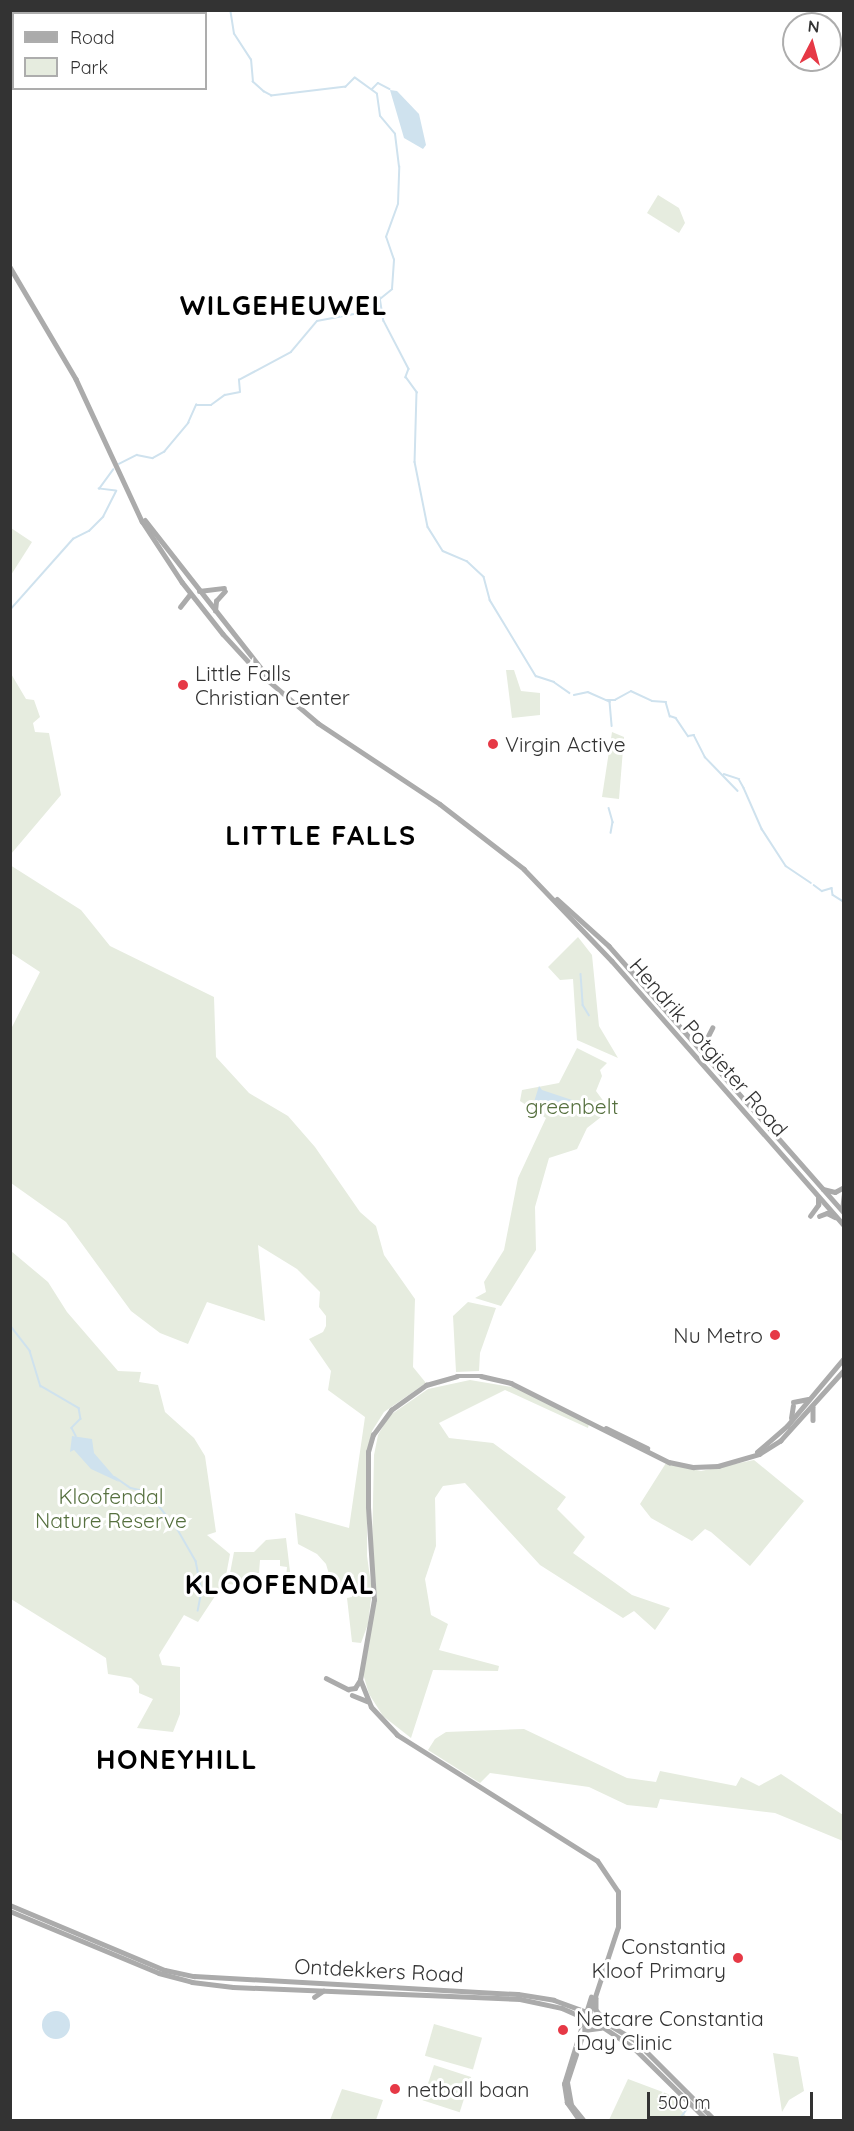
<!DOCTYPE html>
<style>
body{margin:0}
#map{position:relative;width:854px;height:2131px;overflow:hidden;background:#fff;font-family:Quicksand,sans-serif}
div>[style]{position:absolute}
.green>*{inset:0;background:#e6ecdf;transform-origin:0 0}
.water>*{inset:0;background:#cfe2ee}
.round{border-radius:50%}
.stream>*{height:1.5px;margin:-0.75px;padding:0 0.75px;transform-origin:0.75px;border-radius:0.75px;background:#cfe2ee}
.major>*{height:4.5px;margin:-2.25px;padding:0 2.25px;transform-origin:2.25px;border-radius:2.25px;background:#ababab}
.dots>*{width:16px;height:16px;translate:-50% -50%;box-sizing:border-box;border:3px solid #fff;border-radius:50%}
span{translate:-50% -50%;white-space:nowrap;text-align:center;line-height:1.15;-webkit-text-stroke:6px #fff;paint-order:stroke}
.poi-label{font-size:21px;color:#333}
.left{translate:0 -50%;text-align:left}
.right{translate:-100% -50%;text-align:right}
.street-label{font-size:21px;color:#333}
.park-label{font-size:21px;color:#56703f}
.district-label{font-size:27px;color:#000;font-weight:700;letter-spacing:1.5px}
.frame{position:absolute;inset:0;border:12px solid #333;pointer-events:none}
.legend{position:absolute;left:12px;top:12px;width:195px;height:78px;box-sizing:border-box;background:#fff;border:2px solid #adadad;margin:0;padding:8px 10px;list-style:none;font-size:18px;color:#333}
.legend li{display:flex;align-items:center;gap:12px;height:30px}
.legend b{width:30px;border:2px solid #adadad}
.north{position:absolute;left:782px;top:12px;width:60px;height:60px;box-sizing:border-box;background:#fff;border:2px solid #adadad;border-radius:50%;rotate:6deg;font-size:16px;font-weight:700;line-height:24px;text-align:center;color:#333}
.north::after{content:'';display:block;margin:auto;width:21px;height:27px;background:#e63946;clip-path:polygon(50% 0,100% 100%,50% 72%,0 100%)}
.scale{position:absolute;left:647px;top:2092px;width:166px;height:27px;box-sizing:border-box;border:3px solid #333;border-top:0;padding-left:8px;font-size:18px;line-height:21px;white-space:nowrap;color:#333;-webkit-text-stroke:4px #fff;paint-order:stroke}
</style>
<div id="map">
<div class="green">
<i style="clip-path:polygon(658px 195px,679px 208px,685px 223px,679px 233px,647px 213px)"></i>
<i style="clip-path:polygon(11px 528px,32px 542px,11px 575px)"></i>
<i style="clip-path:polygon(506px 670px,514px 670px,521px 691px,540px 693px,540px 715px,512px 718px)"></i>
<i style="clip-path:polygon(10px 672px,26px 699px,34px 700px,40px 717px,33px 723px,35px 732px,49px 733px,61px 795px,11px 854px)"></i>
<i style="clip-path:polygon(612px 732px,624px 737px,619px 799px,602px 797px)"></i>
<i style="clip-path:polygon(10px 865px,81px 910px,110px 946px,214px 997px,216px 1057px,249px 1093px,288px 1116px,315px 1147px,360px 1212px,376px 1226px,384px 1255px,415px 1299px,413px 1367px,426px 1383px,384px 1412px,372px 1431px,367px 1454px,367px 1556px,372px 1591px,368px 1624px,361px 1643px,352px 1642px,347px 1598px,352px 1597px,353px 1588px,331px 1581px,326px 1564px,317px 1554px,298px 1544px,295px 1513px,349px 1528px,365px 1417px,328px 1390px,331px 1371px,309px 1339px,323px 1332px,326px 1326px,326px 1316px,319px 1307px,320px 1292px,297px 1269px,258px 1245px,265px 1321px,207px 1302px,188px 1344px,160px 1333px,131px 1311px,66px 1222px,11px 1183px,11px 1029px,40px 972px,11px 953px)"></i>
<i style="clip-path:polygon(578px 937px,592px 955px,599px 1026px,618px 1058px,577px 1040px,573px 979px,560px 980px,548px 967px)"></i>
<i style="clip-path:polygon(577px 1048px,607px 1063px,600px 1070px,602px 1076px,596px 1091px,610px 1110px,587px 1128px,577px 1149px,549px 1158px,535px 1207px,536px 1250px,501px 1306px,475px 1298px,486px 1292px,484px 1282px,504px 1250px,518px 1178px,546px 1118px,520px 1101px,522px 1090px,559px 1083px)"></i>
<i style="clip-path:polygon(11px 1251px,48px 1282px,67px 1312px,118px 1371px,141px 1372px,139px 1382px,158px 1385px,165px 1412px,194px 1438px,205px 1456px,216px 1532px,207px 1535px,230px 1554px,225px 1581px,198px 1622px,184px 1615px,159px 1655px,162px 1665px,180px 1667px,180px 1714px,173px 1732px,137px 1728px,153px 1699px,139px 1693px,139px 1686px,131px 1678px,108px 1674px,106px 1658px,11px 1599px)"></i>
<i style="clip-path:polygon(468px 1302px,496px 1308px,480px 1353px,479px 1371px,456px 1372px,453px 1316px)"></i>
<i style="clip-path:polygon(470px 1380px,518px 1388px,589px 1424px,588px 1428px,505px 1390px,439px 1423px,449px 1438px,493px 1443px,566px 1497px,557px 1509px,585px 1537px,573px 1553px,632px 1595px,670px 1608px,655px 1630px,634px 1611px,623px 1618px,540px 1565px,465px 1483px,443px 1486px,435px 1498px,436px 1546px,425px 1579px,431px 1615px,448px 1624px,439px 1650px,499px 1666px,498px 1671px,433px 1670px,411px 1738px,383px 1716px,369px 1694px,364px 1677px,364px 1656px,377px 1599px,372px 1550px,374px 1455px,378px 1435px,389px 1416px,428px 1389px)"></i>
<i style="clip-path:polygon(754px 1460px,804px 1501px,750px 1566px,711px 1532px,705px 1529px,692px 1541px,651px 1518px,640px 1504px,666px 1463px,701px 1471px)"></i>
<i style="clip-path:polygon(286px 1538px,292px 1588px,285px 1589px,287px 1567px,280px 1566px,280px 1560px,260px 1560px,259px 1573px,251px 1573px,250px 1586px,228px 1584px,234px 1552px,254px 1552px,266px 1540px)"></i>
<i style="clip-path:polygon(524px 1729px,627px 1778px,656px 1782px,660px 1771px,736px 1786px,741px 1777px,759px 1786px,781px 1774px,843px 1815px,843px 1841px,775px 1813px,660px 1799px,657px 1808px,627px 1805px,589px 1787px,490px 1773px,480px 1783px,428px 1750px,435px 1739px,446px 1732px)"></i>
<i style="left:434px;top:2024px;width:50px;height:33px;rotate:16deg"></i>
<i style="clip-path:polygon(773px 2053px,798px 2057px,804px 2091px,789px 2100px,782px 2112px)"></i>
<i style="left:434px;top:2065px;width:39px;height:37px;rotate:18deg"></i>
<i style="clip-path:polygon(628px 2079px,668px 2094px,689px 2120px,609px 2120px)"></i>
<i style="clip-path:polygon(342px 2089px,383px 2100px,376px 2120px,330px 2120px)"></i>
</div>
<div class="water">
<i style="clip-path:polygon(390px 90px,397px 91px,419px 114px,426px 145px,423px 149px,404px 138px)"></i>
<i style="clip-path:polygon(539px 1086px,542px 1090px,587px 1105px,561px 1110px,548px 1104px,545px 1107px,534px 1102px)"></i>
<i style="clip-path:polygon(72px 1436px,92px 1439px,94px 1453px,119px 1482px,91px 1469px,74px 1450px,70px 1452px)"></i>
<i class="round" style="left:42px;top:2011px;width:28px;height:28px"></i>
</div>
<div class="stream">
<i style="left:372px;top:89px;width:8px;rotate:-45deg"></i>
<i style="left:378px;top:83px;width:13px;rotate:27deg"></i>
<i style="left:380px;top:297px;width:24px;rotate:81deg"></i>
<i style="left:384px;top:321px;width:54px;rotate:62.5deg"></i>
<i style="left:409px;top:369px;width:9px;rotate:111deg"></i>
<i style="left:406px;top:377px;width:19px;rotate:54deg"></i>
<i style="left:417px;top:392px;width:70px;rotate:91.6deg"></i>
<i style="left:415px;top:462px;width:66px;rotate:78.7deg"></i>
<i style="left:428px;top:527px;width:28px;rotate:58deg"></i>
<i style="left:443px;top:551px;width:26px;rotate:23deg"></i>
<i style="left:467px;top:561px;width:23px;rotate:43deg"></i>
<i style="left:484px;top:577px;width:24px;rotate:75deg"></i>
<i style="left:490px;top:600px;width:89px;rotate:58.8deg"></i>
<i style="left:536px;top:676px;width:19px;rotate:18deg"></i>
<i style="left:554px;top:682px;width:19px;rotate:35deg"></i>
<i style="left:119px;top:464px;width:20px;rotate:-27deg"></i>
<i style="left:137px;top:455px;width:16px;rotate:11deg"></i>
<i style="left:153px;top:458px;width:13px;rotate:-29deg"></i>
<i style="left:164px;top:452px;width:38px;rotate:-50deg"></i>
<i style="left:188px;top:423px;width:20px;rotate:-66deg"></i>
<i style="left:196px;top:405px;width:15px"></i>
<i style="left:211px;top:405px;width:17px;rotate:-36deg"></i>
<i style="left:225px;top:395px;width:15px;rotate:-11deg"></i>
<i style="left:240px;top:392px;width:12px;rotate:-95deg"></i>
<i style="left:239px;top:380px;width:59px;rotate:-28.3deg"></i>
<i style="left:291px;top:352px;width:40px;rotate:-50deg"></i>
<i style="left:317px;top:321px;width:48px;rotate:-10.8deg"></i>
<i style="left:364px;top:312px;width:36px;rotate:-39deg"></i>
<i style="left:392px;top:289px;width:29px;rotate:-86deg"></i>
<i style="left:394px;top:260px;width:24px;rotate:-109deg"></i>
<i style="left:386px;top:237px;width:35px;rotate:-70deg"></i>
<i style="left:398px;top:204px;width:37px;rotate:-88deg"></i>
<i style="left:399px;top:167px;width:33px;rotate:-97deg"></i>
<i style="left:395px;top:134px;width:23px;rotate:-130deg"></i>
<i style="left:380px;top:116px;width:22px;rotate:-98deg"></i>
<i style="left:377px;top:94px;width:27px;rotate:-144deg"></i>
<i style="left:355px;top:78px;width:13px;rotate:135deg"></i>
<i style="left:346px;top:87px;width:75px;rotate:173.1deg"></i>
<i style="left:272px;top:96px;width:9px;rotate:-153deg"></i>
<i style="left:264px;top:92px;width:15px;rotate:-138deg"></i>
<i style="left:253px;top:82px;width:22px;rotate:-95deg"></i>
<i style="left:251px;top:60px;width:31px;rotate:-123deg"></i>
<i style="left:234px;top:34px;width:24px;rotate:-99deg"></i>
<i style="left:10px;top:610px;width:95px;rotate:-48.4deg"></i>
<i style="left:73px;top:539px;width:18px;rotate:-27deg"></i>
<i style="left:89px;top:531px;width:20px;rotate:-45deg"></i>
<i style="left:103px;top:517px;width:29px;rotate:-63deg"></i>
<i style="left:116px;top:491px;width:17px;rotate:-173deg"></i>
<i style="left:99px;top:489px;width:24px;rotate:-54deg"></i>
<i style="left:574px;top:695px;width:14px;rotate:-12deg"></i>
<i style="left:588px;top:692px;width:24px;rotate:24deg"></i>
<i style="left:610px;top:702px;width:24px;rotate:85deg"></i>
<i style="left:606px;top:700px;width:9px"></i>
<i style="left:615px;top:700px;width:18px;rotate:-29deg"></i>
<i style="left:631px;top:691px;width:23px;rotate:25deg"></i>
<i style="left:652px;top:701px;width:14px;rotate:4deg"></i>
<i style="left:666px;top:702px;width:15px;rotate:74deg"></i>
<i style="left:670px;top:716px;width:6px;rotate:18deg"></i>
<i style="left:676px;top:718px;width:22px;rotate:56deg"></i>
<i style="left:688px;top:736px;width:6px;rotate:-9deg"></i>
<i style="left:694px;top:735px;width:25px;rotate:63deg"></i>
<i style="left:705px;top:757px;width:47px;rotate:45.9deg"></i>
<i style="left:724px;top:774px;width:16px;rotate:18deg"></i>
<i style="left:739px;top:779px;width:10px;rotate:61deg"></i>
<i style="left:744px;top:788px;width:45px;rotate:66.3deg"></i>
<i style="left:762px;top:829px;width:44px;rotate:57deg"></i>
<i style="left:786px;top:866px;width:30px;rotate:34deg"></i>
<i style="left:609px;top:808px;width:15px;rotate:74deg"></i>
<i style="left:613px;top:822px;width:11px;rotate:100deg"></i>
<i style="left:814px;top:885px;width:10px;rotate:37deg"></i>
<i style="left:822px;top:891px;width:10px;rotate:-17deg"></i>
<i style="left:832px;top:888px;width:7px;rotate:82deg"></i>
<i style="left:833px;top:895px;width:13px;rotate:32deg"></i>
<i style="left:581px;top:974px;width:31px;rotate:86deg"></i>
<i style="left:583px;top:1005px;width:12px;rotate:59deg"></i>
<i style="left:10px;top:1325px;width:33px;rotate:52deg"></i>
<i style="left:30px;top:1351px;width:37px;rotate:73deg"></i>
<i style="left:41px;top:1386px;width:44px;rotate:30.1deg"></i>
<i style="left:79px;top:1408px;width:11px;rotate:80deg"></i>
<i style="left:81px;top:1419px;width:13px;rotate:135deg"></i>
<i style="left:72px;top:1428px;width:9px;rotate:63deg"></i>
<i style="left:115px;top:1477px;width:19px;rotate:35deg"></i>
<i style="left:131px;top:1488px;width:17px;rotate:13deg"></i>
<i style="left:148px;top:1492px;width:48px;rotate:51.7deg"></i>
<i style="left:178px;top:1530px;width:36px;rotate:60deg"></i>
<i style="left:196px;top:1561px;width:31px;rotate:79deg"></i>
<i style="left:202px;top:1591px;width:20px;rotate:101deg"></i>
<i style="left:679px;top:2120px;width:17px;rotate:-54deg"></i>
</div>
<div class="major">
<i style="left:10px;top:267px;width:130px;rotate:59.5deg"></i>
<i style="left:76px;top:379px;width:157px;rotate:65.1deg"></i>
<i style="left:142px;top:521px;width:73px;rotate:56.7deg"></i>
<i style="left:182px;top:582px;width:66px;rotate:51.7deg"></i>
<i style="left:223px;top:634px;width:50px;rotate:47.4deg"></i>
<i style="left:257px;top:671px;width:80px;rotate:40.4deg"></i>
<i style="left:318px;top:723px;width:146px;rotate:33.6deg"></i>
<i style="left:440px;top:804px;width:106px;rotate:37.7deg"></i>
<i style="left:524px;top:869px;width:127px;rotate:46.3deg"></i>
<i style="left:612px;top:961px;width:351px;rotate:48.7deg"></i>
<i style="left:145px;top:520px;width:201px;rotate:51.9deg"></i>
<i style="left:199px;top:591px;width:25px;rotate:-7deg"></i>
<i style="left:180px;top:607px;width:16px;rotate:-52deg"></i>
<i style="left:215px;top:611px;width:10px;rotate:-84deg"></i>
<i style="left:216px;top:601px;width:13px;rotate:-48deg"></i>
<i style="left:557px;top:899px;width:70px;rotate:42.1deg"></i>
<i style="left:609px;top:946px;width:356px;rotate:48.6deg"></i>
<i style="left:706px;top:1054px;width:12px;rotate:-95deg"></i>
<i style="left:705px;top:1042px;width:16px;rotate:-63deg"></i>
<i style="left:823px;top:1189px;width:12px;rotate:14deg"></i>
<i style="left:835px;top:1192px;width:10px;rotate:-29deg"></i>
<i style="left:842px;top:1210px;width:17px;rotate:-83deg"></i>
<i style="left:810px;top:1216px;width:14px;rotate:-54deg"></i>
<i style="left:818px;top:1205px;width:7px;rotate:-90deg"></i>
<i style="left:819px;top:1216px;width:9px;rotate:-21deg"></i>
<i style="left:827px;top:1213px;width:9px;rotate:27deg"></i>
<i style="left:793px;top:1402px;width:15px;rotate:-11deg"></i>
<i style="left:813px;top:1407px;width:13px;rotate:90deg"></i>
<i style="left:791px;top:1418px;width:12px;rotate:-81deg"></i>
<i style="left:606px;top:1428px;width:46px;rotate:26deg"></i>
<i style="left:757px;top:1452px;width:40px;rotate:-41deg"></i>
<i style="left:787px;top:1426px;width:89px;rotate:-50deg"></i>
<i style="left:326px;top:1678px;width:25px;rotate:27deg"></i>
<i style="left:348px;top:1689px;width:7px;rotate:-8deg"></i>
<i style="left:355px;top:1688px;width:9px;rotate:-58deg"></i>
<i style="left:352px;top:1695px;width:16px;rotate:22deg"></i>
<i style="left:10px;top:1905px;width:168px;rotate:22.8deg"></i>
<i style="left:165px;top:1970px;width:30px;rotate:12deg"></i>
<i style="left:194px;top:1976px;width:324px;rotate:3.2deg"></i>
<i style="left:518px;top:1994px;width:36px;rotate:9deg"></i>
<i style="left:554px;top:2000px;width:37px;rotate:20deg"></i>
<i style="left:589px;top:2013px;width:53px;rotate:30.4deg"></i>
<i style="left:635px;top:2040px;width:113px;rotate:45deg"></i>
<i style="left:10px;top:1911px;width:161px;rotate:22.6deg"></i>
<i style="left:159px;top:1973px;width:34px;rotate:15deg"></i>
<i style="left:192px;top:1982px;width:41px;rotate:7deg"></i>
<i style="left:233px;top:1987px;width:287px;rotate:2.4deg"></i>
<i style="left:520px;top:1999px;width:43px;rotate:12.1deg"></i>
<i style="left:562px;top:2008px;width:42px;rotate:24.1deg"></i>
<i style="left:600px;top:2025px;width:40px;rotate:34deg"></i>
<i style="left:633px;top:2047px;width:104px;rotate:44.6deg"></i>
<i style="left:314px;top:1997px;width:11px;rotate:-34deg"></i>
<i style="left:596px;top:1998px;width:12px;rotate:90deg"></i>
<i style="left:596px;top:2010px;width:9px;rotate:49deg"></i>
<i style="left:584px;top:2030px;width:17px;rotate:-7deg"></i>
<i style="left:579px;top:2120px;width:21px;rotate:-125deg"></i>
<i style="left:567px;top:2103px;width:19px;rotate:-99deg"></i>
<i style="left:564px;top:2084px;width:91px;rotate:-72.8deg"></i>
<i style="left:583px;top:2120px;width:19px;rotate:-129deg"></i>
<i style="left:571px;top:2105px;width:23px;rotate:-100deg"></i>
<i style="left:567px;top:2082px;width:163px;rotate:-71.8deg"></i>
<i style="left:618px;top:1927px;width:35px;rotate:-90deg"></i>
<i style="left:618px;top:1892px;width:37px;rotate:-124deg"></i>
<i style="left:597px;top:1861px;width:236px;rotate:-147.8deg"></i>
<i style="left:397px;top:1735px;width:38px;rotate:-133deg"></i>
<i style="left:371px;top:1707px;width:29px;rotate:-112deg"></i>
<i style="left:360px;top:1680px;width:81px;rotate:-80.1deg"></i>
<i style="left:374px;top:1600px;width:93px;rotate:-93.7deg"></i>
<i style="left:368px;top:1507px;width:55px;rotate:-90deg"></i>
<i style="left:368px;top:1452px;width:18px;rotate:-74deg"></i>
<i style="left:373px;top:1435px;width:31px;rotate:-54deg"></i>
<i style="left:391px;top:1410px;width:43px;rotate:-35.5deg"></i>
<i style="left:426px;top:1385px;width:32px;rotate:-16deg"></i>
<i style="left:457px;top:1376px;width:24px"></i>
<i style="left:481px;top:1376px;width:31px;rotate:13deg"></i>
<i style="left:511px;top:1383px;width:177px;rotate:26.6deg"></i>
<i style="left:669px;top:1462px;width:25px;rotate:12deg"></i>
<i style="left:693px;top:1467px;width:25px;rotate:-2deg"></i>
<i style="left:718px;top:1466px;width:43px;rotate:-16.3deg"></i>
<i style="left:759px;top:1454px;width:25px;rotate:-32deg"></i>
<i style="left:780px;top:1441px;width:96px;rotate:-48deg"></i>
</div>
<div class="dots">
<i style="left:183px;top:685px;background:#e63946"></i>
<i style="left:493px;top:744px;background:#e63946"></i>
<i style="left:775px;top:1335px;background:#e63946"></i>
<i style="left:738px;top:1958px;background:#e63946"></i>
<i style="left:563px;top:2030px;background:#e63946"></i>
<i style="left:395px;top:2089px;background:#e63946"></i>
</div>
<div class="poi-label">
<span class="left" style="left:195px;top:685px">Little Falls<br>Christian Center</span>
<span class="left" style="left:505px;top:744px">Virgin Active</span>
<span class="right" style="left:763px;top:1335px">Nu Metro</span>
<span class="right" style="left:726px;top:1958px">Constantia<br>Kloof Primary</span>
<span class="left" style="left:576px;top:2030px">Netcare Constantia<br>Day Clinic</span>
<span class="left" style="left:407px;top:2089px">netball baan</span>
</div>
<div class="street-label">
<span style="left:709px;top:1047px;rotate:49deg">Hendrik Potgieter Road</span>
<span style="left:379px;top:1970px;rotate:3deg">Ontdekkers Road</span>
</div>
<div class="park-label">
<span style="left:572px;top:1106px">greenbelt</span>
<span style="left:111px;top:1508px">Kloofendal<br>Nature Reserve</span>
</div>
<div class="district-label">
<span style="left:284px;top:306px">WILGEHEUWEL</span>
<span style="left:321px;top:836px">LITTLE FALLS</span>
<span style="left:280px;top:1585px">KLOOFENDAL</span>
<span style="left:177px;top:1760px">HONEYHILL</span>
</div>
<div class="frame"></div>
<ul class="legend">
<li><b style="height:8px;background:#ababab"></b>Road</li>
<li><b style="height:16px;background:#e6ecdf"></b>Park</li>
</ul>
<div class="north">N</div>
<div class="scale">500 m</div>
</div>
